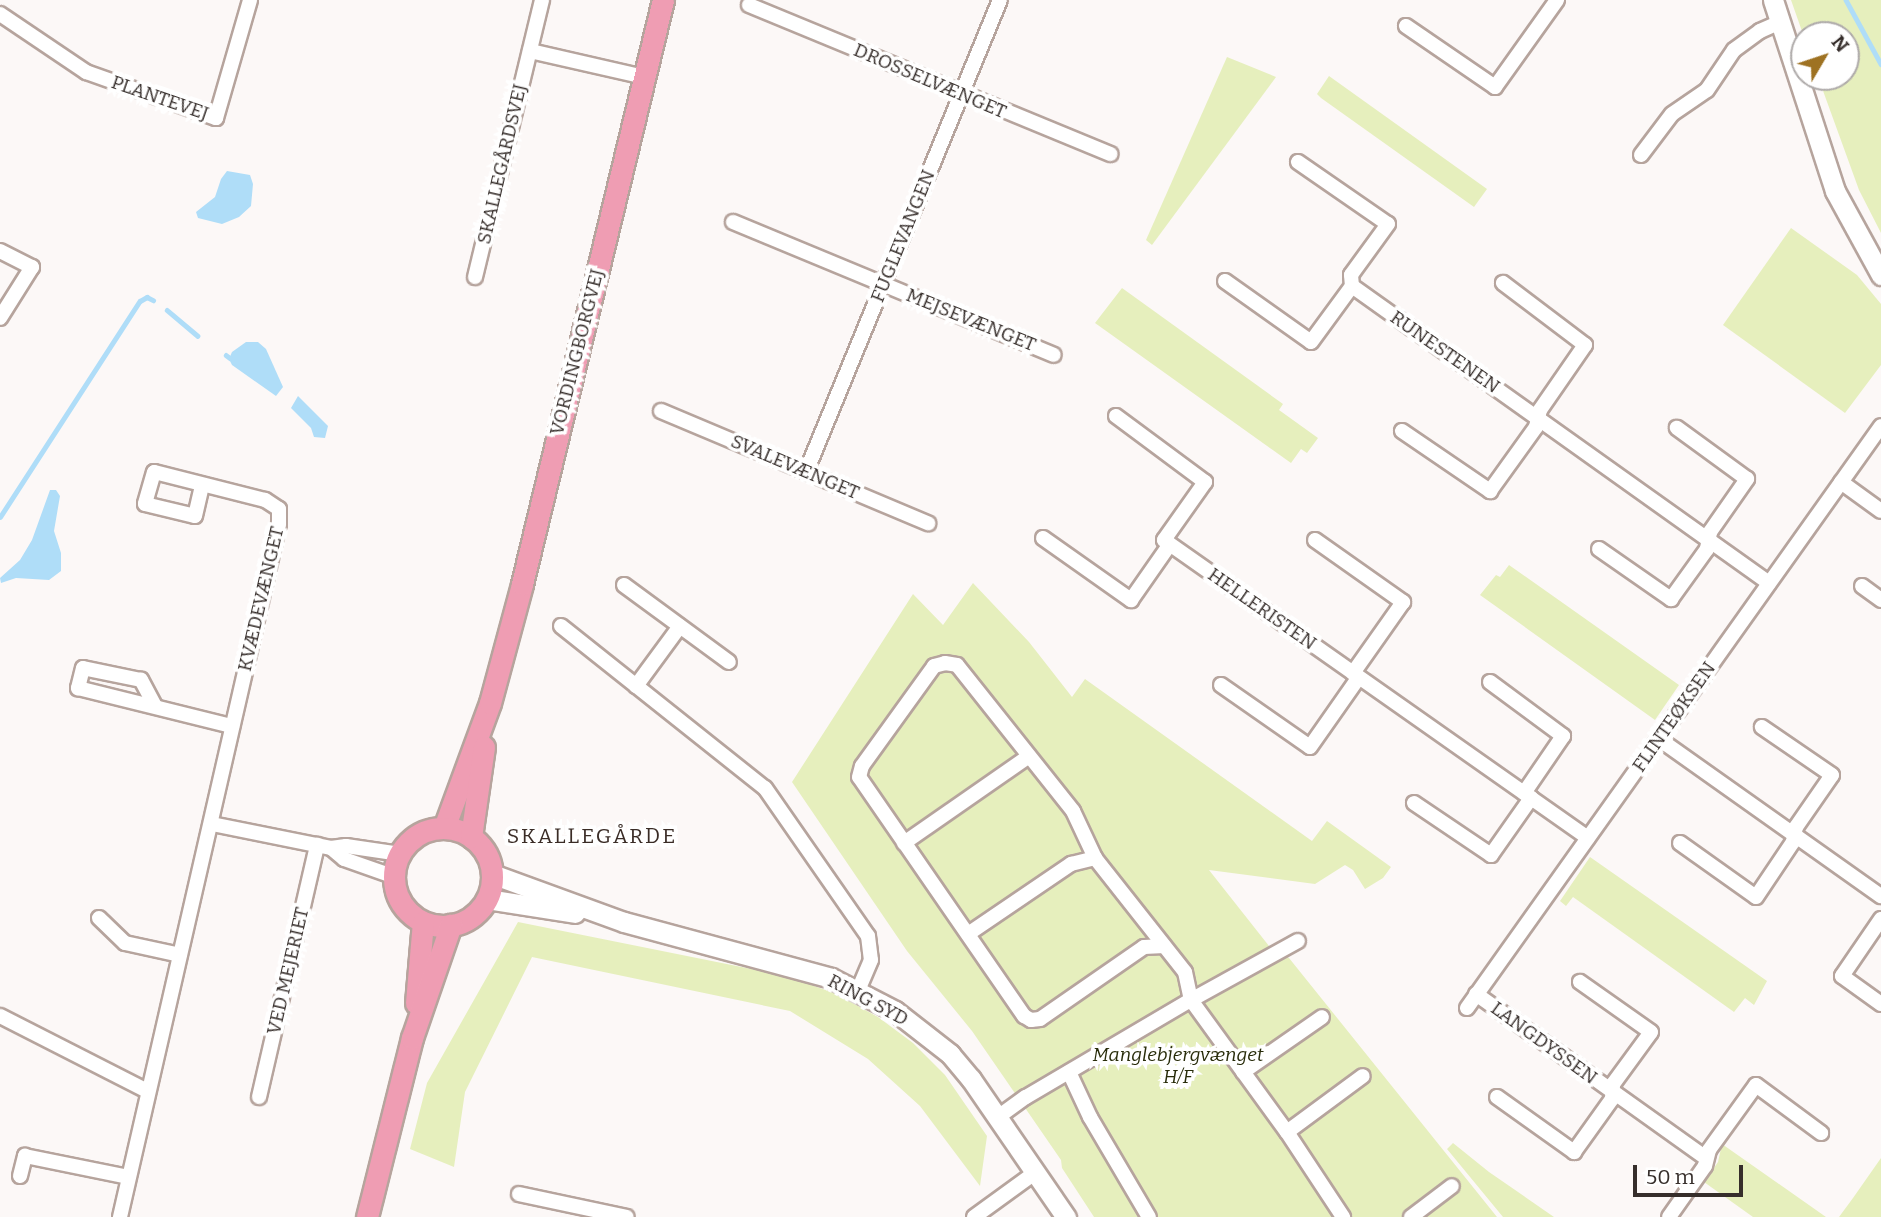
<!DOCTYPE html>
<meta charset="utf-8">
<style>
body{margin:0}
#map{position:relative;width:1881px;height:1217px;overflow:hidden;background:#fcf8f7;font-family:Bitter,serif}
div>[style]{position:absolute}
.green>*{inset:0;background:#e6efbd}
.water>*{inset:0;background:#afddf8}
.stream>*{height:4.5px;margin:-2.25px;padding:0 2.25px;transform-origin:2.25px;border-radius:2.25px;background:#afddf8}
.roads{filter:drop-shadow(2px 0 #b6a49d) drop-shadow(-2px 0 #b6a49d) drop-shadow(0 2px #b6a49d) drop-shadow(0 -2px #b6a49d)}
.street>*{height:14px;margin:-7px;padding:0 7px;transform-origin:7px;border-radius:7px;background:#fff}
.secondary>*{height:19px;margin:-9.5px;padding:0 9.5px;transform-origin:9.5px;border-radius:9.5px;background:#fff}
.primary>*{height:21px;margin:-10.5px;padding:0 10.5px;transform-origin:10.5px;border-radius:10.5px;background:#ef9db3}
.primary>.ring{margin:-10.5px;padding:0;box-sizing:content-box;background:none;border:21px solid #ef9db3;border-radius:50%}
span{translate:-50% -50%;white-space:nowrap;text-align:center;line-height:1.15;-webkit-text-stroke:7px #fff;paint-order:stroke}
.street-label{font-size:19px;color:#362e2b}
.park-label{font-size:19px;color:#282c0a;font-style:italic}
.neighbourhood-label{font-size:21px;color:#3a2c26;letter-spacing:2px}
.north{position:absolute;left:1790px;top:21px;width:70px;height:70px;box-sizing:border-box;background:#fff;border:2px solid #afabaa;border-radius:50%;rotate:51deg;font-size:19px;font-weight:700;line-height:28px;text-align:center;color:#362e2b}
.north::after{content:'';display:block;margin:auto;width:24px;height:32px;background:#9e7222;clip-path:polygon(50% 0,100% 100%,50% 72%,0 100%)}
.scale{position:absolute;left:1633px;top:1165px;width:110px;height:32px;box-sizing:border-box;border:4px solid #362e2b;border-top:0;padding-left:9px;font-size:21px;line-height:24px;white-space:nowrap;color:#362e2b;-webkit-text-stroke:5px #fff;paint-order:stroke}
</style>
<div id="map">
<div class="green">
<i style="clip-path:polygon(1791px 0,1881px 0,1881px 233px,1859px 190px,1818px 77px,1846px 77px,1846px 35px,1804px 35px,1804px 37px)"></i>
<i style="clip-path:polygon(1227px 57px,1276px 77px,1152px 245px,1146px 240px)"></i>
<i style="clip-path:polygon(1329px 76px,1487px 189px,1474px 207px,1321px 98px,1317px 94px)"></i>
<i style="clip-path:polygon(1791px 228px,1857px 275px,1881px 304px,1881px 365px,1845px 413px,1723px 325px)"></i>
<i style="clip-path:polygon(1122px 288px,1283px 404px,1279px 410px,1318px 438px,1307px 453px,1301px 449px,1291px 463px,1095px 323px)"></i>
<i style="clip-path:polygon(1509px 565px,1679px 685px,1655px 720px,1480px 595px,1496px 575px,1500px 577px)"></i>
<i style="clip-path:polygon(973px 583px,1029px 642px,1072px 697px,1085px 679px,1312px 841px,1327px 821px,1391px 867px,1383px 878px,1365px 889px,1353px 870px,1345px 865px,1315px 884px,1209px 870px,1269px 946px,1289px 958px,1497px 1217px,1094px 1217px,1062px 1168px,1061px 1160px,972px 1031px,907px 951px,792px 782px,913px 594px,943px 625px)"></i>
<i style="clip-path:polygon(1590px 857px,1767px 981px,1754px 1005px,1745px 998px,1734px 1012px,1573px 897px,1566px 906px,1560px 901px)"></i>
<i style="clip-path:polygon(518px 922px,786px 976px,834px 993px,878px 1017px,913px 1043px,945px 1075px,987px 1136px,980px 1186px,920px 1106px,868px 1059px,790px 1011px,532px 957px,465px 1092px,454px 1167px,410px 1149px,427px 1083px)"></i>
<i style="clip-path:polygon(1453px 1143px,1489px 1172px,1554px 1217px,1503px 1217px,1447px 1149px)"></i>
<i style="clip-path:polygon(1722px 1144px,1826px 1217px,1753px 1217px,1704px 1182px,1718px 1162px)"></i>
<i style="clip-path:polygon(1881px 1158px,1881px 1217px,1839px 1217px,1853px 1198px)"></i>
</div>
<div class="water">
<i style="clip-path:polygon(227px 171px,250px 175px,253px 184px,251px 206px,239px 217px,222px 224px,198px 218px,196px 212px,215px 197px,221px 179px)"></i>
<i style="clip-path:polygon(246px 342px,258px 342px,266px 349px,283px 387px,276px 396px,232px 365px,229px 359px,232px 352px)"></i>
<i style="clip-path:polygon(298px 396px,328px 426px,325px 438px,314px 437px,311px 428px,291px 408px)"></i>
<i style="clip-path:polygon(50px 490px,56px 490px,60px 496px,54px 531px,61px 553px,61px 571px,49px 580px,16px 578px,1px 583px,0 578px,20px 560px,32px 540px)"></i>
</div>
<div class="stream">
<i style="left:1846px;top:0;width:73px;rotate:61.3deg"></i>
<i style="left:167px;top:310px;width:40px;rotate:40deg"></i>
<i style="left:226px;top:355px;width:5px;rotate:37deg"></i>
<i style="left:0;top:517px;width:257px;rotate:-57.1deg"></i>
<i style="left:140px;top:301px;width:8px;rotate:-30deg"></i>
<i style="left:147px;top:297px;width:7px;rotate:27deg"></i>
</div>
<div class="roads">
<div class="street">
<i style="left:749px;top:5px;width:391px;rotate:22.4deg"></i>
<i style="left:0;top:14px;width:104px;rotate:34deg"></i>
<i style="left:86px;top:72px;width:138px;rotate:19.5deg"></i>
<i style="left:216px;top:118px;width:123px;rotate:-73.9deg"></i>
<i style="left:1406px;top:26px;width:108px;rotate:34.4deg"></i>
<i style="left:1495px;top:87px;width:107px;rotate:-54.5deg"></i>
<i style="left:530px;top:51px;width:117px;rotate:12.8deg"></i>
<i style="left:1641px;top:155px;width:51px;rotate:-52.9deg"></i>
<i style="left:1672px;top:114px;width:42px;rotate:-34.4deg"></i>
<i style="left:1707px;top:90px;width:48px;rotate:-56deg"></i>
<i style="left:1734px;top:50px;width:32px;rotate:-36deg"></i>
<i style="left:1760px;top:31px;width:22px;rotate:-24deg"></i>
<i style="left:1298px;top:162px;width:109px;rotate:34.6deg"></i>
<i style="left:1388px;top:224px;width:63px;rotate:126deg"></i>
<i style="left:1351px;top:275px;width:11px;rotate:85deg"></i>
<i style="left:1352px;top:286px;width:512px;rotate:35.46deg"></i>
<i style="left:733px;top:222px;width:347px;rotate:22.5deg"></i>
<i style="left:0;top:251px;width:36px;rotate:27deg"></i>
<i style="left:32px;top:267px;width:60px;rotate:122.1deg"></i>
<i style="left:475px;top:277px;width:285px;rotate:-76.4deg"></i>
<i style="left:1225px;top:281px;width:105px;rotate:35.3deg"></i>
<i style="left:1311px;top:342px;width:69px;rotate:-53.8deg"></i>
<i style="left:661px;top:411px;width:290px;rotate:22.8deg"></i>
<i style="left:1116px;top:416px;width:111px;rotate:36.6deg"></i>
<i style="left:1205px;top:482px;width:71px;rotate:125.3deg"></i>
<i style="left:1164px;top:540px;width:518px;rotate:35.1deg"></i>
<i style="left:1402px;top:431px;width:107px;rotate:34.3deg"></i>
<i style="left:1490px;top:491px;width:79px;rotate:-54.3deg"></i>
<i style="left:1536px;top:427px;width:17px;rotate:-77deg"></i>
<i style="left:1540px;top:410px;width:79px;rotate:-55.3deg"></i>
<i style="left:1585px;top:345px;width:103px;rotate:-142.9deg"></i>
<i style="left:806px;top:472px;width:510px;rotate:-67.66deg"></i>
<i style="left:1841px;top:482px;width:49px;rotate:35.9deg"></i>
<i style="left:1043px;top:538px;width:108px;rotate:35.2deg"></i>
<i style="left:1131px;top:600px;width:68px;rotate:-55.1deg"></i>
<i style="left:1315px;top:540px;width:108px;rotate:35.2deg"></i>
<i style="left:1403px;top:602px;width:87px;rotate:125.2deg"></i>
<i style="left:1599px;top:549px;width:88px;rotate:34.8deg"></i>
<i style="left:1671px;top:599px;width:62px;rotate:-54.2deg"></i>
<i style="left:1707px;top:549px;width:17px;rotate:-80deg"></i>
<i style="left:1710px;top:532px;width:65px;rotate:-55.1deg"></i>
<i style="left:1747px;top:479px;width:87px;rotate:-143.9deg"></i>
<i style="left:624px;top:585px;width:130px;rotate:36.3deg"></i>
<i style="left:1862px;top:586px;width:24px;rotate:36deg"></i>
<i style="left:561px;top:626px;width:260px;rotate:38.5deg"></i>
<i style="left:765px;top:788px;width:180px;rotate:55.2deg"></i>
<i style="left:868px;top:936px;width:24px;rotate:83deg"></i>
<i style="left:871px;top:960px;width:34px;rotate:113deg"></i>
<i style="left:1490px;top:682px;width:91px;rotate:36.5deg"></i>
<i style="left:1563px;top:736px;width:69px;rotate:124.4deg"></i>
<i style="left:1221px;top:685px;width:108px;rotate:34.9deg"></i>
<i style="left:1310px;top:747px;width:85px;rotate:-55deg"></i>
<i style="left:636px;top:686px;width:74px;rotate:-53.7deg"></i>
<i style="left:155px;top:706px;width:30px;rotate:-118deg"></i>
<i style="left:141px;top:680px;width:59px;rotate:-168.3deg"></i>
<i style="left:83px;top:668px;width:21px;rotate:104deg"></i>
<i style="left:78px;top:688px;width:159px;rotate:13.9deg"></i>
<i style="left:1659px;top:739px;width:272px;rotate:35.3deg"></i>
<i style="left:1414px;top:803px;width:93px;rotate:34deg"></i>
<i style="left:1491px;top:855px;width:70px;rotate:-54.9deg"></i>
<i style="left:212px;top:824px;width:121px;rotate:11.4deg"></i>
<i style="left:331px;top:848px;width:15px;rotate:-8deg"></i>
<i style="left:346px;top:846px;width:55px;rotate:8.4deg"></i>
<i style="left:904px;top:843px;width:152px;rotate:-34.8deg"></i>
<i style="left:1680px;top:843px;width:93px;rotate:35.4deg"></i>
<i style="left:1756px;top:897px;width:66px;rotate:-56.1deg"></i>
<i style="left:1793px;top:842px;width:15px;rotate:-79deg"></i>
<i style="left:1796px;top:827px;width:63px;rotate:-55.3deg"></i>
<i style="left:1832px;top:775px;width:85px;rotate:-145.6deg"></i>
<i style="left:331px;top:848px;width:17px;rotate:40deg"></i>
<i style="left:344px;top:859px;width:54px;rotate:19.4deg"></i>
<i style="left:99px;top:918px;width:36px;rotate:44deg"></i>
<i style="left:125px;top:943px;width:56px;rotate:12.3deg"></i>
<i style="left:1881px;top:919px;width:69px;rotate:124.4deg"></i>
<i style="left:1842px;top:976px;width:48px;rotate:35.7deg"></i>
<i style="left:968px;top:934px;width:125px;rotate:-34.2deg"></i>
<i style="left:1071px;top:864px;width:25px;rotate:-14deg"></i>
<i style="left:1164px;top:946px;width:20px;rotate:177deg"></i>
<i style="left:1144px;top:947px;width:126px;rotate:145.3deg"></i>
<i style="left:1040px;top:1019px;width:9px;rotate:174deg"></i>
<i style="left:1031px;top:1020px;width:8px;rotate:-150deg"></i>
<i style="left:1024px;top:1016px;width:290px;rotate:-124.6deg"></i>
<i style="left:859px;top:777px;width:11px;rotate:-75deg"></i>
<i style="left:862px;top:766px;width:123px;rotate:-54.2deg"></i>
<i style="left:934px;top:666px;width:11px;rotate:-15deg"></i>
<i style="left:945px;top:663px;width:12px;rotate:9deg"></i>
<i style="left:957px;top:665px;width:186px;rotate:51.5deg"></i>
<i style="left:1073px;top:811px;width:52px;rotate:64.9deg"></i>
<i style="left:1095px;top:858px;width:145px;rotate:51.7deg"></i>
<i style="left:1185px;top:972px;width:29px;rotate:78deg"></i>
<i style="left:1191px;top:1000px;width:163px;rotate:54deg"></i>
<i style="left:1287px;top:1132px;width:102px;rotate:56.6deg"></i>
<i style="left:1476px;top:994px;width:282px;rotate:35.5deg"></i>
<i style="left:1467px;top:1008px;width:714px;rotate:-54.57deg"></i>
<i style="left:0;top:1016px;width:165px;rotate:27deg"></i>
<i style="left:1069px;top:1072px;width:50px;rotate:65deg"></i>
<i style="left:1090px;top:1117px;width:116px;rotate:59.5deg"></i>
<i style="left:1243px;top:1072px;width:96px;rotate:-34.8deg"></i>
<i style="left:259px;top:1097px;width:259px;rotate:-77deg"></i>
<i style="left:1497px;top:1097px;width:95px;rotate:35.5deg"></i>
<i style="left:1574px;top:1152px;width:65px;rotate:-54.4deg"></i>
<i style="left:1612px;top:1099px;width:15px;rotate:-86deg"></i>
<i style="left:1613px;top:1084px;width:64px;rotate:-53.8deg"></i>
<i style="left:1651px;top:1032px;width:87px;rotate:-144.8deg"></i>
<i style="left:998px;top:1117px;width:34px;rotate:-36deg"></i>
<i style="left:1026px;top:1097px;width:191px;rotate:-30.5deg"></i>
<i style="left:1191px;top:1000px;width:122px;rotate:-28.9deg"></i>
<i style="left:1287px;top:1132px;width:94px;rotate:-36.4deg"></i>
<i style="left:20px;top:1176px;width:21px;rotate:-76deg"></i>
<i style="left:25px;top:1156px;width:105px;rotate:11.5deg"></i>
<i style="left:519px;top:1194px;width:110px;rotate:12deg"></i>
<i style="left:120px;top:1217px;width:711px;rotate:-77.08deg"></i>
<i style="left:279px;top:524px;width:15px;rotate:-90deg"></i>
<i style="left:279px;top:509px;width:17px;rotate:-147deg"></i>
<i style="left:265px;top:500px;width:114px;rotate:-165.8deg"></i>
<i style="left:154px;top:472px;width:33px;rotate:106deg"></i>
<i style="left:145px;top:504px;width:51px;rotate:13.5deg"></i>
<i style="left:195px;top:516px;width:31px;rotate:-77deg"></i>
<i style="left:974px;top:1217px;width:77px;rotate:-36deg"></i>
<i style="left:1411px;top:1217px;width:51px;rotate:-37.1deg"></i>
<i style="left:1669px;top:1217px;width:62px;rotate:-54.8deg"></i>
<i style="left:1705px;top:1166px;width:16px;rotate:-76deg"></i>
<i style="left:1709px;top:1150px;width:80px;rotate:-54.1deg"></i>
<i style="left:1756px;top:1085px;width:81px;rotate:36.4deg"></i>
</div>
<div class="secondary">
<i style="left:1773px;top:0;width:201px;rotate:72deg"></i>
<i style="left:1835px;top:191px;width:96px;rotate:61.3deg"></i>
<i style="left:492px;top:874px;width:140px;rotate:20deg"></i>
<i style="left:624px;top:922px;width:214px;rotate:15.1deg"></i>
<i style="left:831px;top:978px;width:72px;rotate:27.3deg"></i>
<i style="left:895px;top:1011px;width:70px;rotate:38deg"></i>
<i style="left:950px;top:1054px;width:33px;rotate:50deg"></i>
<i style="left:971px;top:1079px;width:168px;rotate:55.5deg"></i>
<i style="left:487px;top:899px;width:89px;rotate:9deg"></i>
</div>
<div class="primary">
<i style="left:444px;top:828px;width:133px;rotate:-69.8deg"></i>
<i style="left:490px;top:703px;width:123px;rotate:-74.9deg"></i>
<i style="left:522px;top:584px;width:601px;rotate:-76.43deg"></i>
<i class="ring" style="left:394px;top:828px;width:77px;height:77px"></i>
<i style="left:471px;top:837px;width:91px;rotate:-81.8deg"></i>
<i style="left:416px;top:1003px;width:81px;rotate:-85.1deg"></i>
<i style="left:367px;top:1217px;width:185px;rotate:-75.9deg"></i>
<i style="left:412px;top:1038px;width:120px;rotate:-71deg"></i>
</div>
</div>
<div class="street-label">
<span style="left:930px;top:81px;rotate:23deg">DROSSELVÆNGET</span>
<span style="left:160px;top:98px;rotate:19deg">PLANTEVEJ</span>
<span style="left:502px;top:164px;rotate:-77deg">SKALLEGÅRDSVEJ</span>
<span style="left:903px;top:236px;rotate:-68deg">FUGLEVANGEN</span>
<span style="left:971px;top:320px;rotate:22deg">MEJSEVÆNGET</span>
<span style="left:577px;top:352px;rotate:-76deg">VORDINGBORGVEJ</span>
<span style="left:1445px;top:352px;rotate:35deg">RUNESTENEN</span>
<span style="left:795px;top:467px;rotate:23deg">SVALEVÆNGET</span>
<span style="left:261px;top:599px;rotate:-77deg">KVÆDEVÆNGET</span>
<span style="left:1262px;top:609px;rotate:35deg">HELLERISTEN</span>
<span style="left:1674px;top:717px;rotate:-55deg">FLINTEØKSEN</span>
<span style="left:288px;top:971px;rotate:-77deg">VED MEJERIET</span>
<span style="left:868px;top:1000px;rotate:28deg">RING SYD</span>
<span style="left:1544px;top:1043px;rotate:36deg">LANGDYSSEN</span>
</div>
<div class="park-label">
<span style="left:1178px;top:1066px">Manglebjergvænget<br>H/F</span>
</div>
<div class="neighbourhood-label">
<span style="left:592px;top:836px">SKALLEGÅRDE</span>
</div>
<div class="north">N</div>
<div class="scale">50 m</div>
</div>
